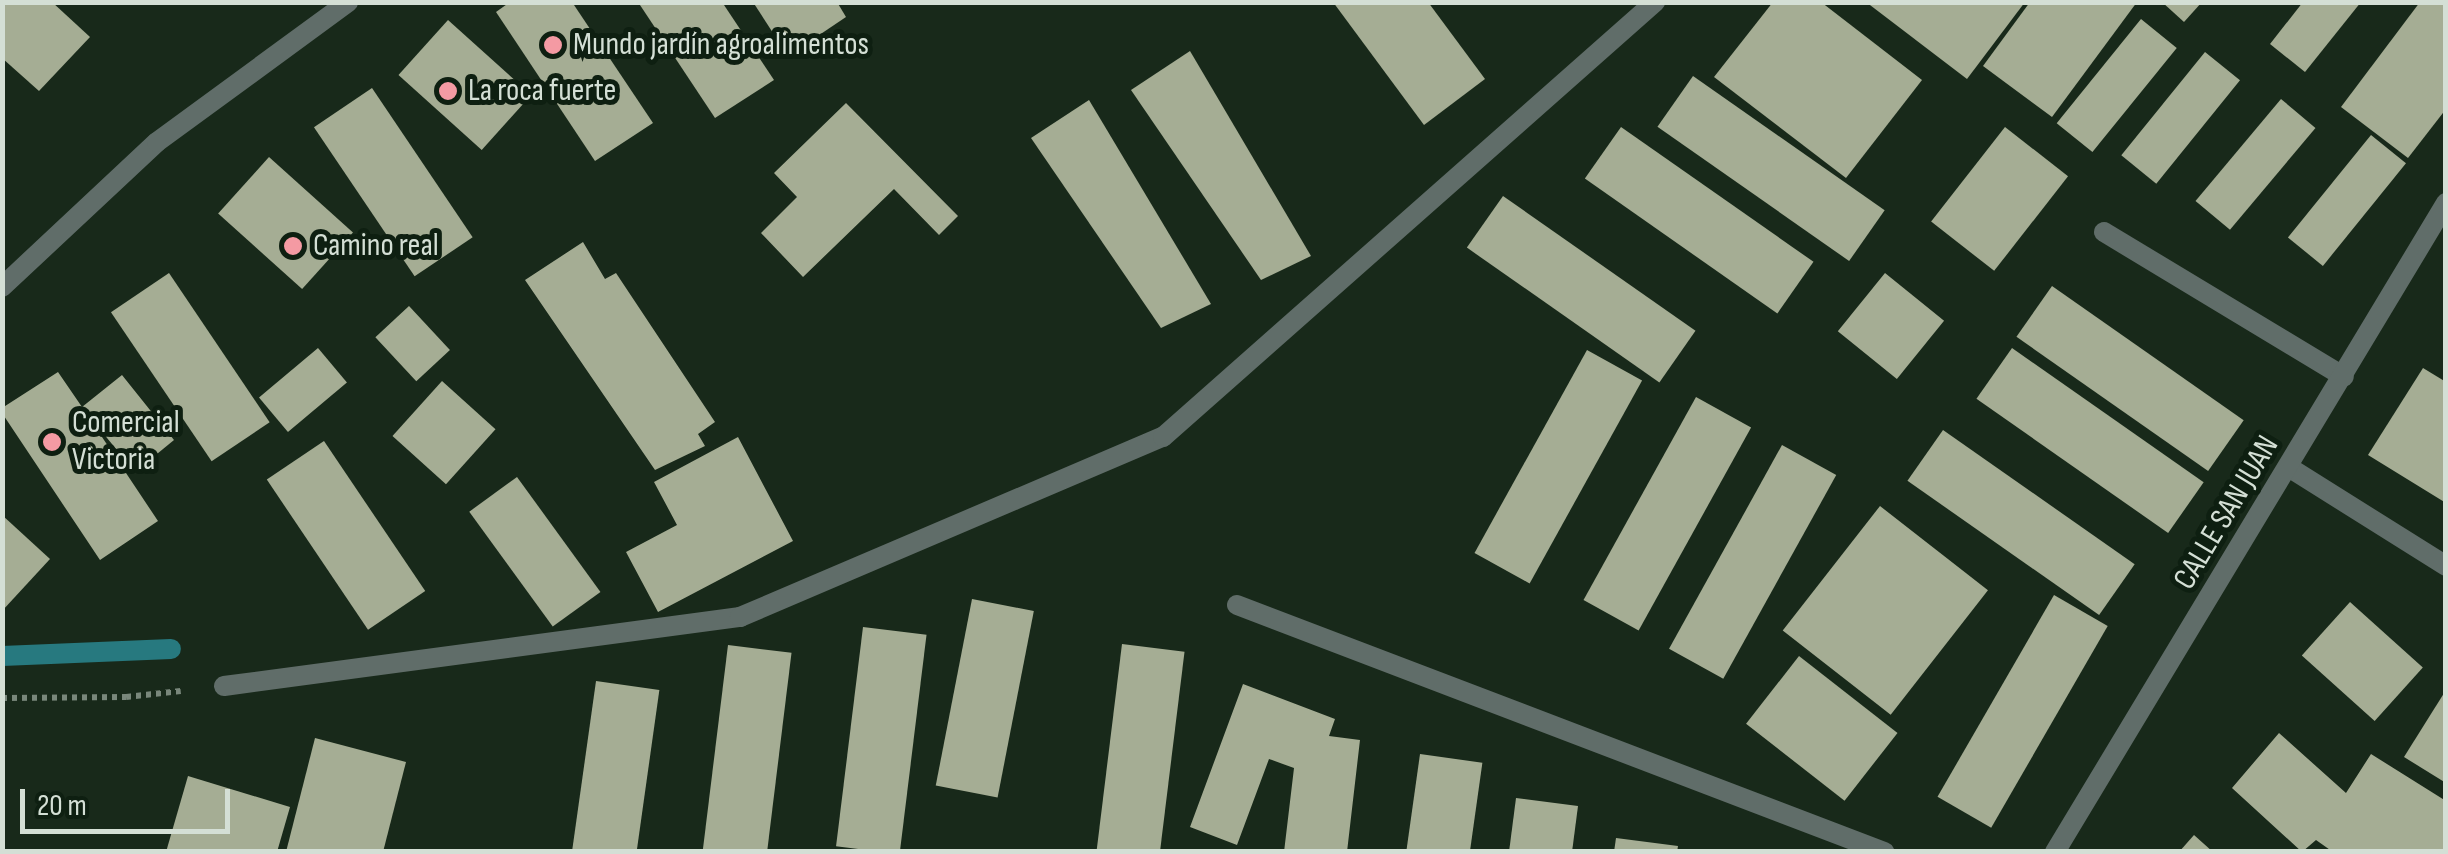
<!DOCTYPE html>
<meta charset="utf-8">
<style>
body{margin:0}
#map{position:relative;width:2448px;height:854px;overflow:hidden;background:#18291a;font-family:"Sofia Sans Condensed",sans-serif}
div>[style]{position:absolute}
.stream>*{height:20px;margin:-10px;padding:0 10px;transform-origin:10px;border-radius:10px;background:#27797f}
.building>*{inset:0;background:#a5ad94;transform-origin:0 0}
.path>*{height:6px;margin-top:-3px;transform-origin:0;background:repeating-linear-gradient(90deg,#79877b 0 5px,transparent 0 10px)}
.lane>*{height:20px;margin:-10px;padding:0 10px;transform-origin:10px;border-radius:10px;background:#606d69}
.street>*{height:20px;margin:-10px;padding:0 10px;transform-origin:10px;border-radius:10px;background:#606d69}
.dots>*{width:28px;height:28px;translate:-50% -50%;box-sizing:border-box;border:5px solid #0e1f11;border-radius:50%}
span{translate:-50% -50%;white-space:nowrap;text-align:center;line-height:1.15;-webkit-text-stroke:10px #0e1f11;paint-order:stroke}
.poi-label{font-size:32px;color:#d4dfd5}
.left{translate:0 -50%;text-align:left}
.street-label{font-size:32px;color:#d4dfd5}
.frame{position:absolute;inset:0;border:5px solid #d4dfd5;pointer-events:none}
.scale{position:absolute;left:20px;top:789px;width:210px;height:45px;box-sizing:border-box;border:5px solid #d4dfd5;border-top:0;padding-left:12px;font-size:30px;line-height:35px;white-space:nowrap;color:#d4dfd5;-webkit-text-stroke:8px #0e1f11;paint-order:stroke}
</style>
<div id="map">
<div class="stream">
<i style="left:2px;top:656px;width:169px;rotate:-2.4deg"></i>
</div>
<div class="building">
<i style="clip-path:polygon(2px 2px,52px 2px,90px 37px,39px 91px,2px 58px)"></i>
<i style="clip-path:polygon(510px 2px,572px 2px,653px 123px,595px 161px,496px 12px)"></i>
<i style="clip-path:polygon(638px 2px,722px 2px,774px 80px,715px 118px)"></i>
<i style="clip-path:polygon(753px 2px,837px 2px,846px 17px,788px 56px)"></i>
<i style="clip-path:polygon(1333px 2px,1428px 2px,1485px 79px,1424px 125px)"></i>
<i style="clip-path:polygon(1773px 2px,1821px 2px,1922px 80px,1846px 178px,1714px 77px)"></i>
<i style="clip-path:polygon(1866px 2px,2025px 2px,1967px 79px)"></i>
<i style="clip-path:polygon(2030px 2px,2137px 2px,2052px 117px,1983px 66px)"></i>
<i style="clip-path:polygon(2162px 2px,2202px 2px,2184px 22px)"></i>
<i style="clip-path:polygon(2303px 2px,2361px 2px,2305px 72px,2270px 44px)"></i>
<i style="clip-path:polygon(2420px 2px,2446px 2px,2446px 109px,2408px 158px,2341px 107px)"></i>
<i style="left:2141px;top:19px;width:46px;height:134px;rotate:39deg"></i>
<i style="left:448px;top:20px;width:112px;height:74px;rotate:42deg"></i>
<i style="clip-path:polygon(1190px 51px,1311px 256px,1261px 280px,1131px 90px)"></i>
<i style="left:2205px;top:52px;width:45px;height:133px;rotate:39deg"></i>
<i style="left:1693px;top:76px;width:234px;height:62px;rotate:35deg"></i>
<i style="left:372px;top:88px;width:180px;height:70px;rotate:56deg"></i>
<i style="left:2281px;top:99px;width:45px;height:133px;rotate:40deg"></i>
<i style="clip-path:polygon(1089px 100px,1211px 304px,1161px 328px,1031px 138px)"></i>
<i style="clip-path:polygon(846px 103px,958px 216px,939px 235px,894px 189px,803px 277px,761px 233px,797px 197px,774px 173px)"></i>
<i style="left:1621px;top:127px;width:235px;height:63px;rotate:35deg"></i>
<i style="left:2005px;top:127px;width:80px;height:120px;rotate:38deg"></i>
<i style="left:2371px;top:135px;width:45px;height:132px;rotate:39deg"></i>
<i style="left:269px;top:157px;width:113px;height:76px;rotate:42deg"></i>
<i style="left:1503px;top:196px;width:235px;height:63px;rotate:35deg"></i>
<i style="clip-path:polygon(583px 242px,605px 279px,616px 273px,715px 422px,698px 434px,705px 446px,655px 470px,525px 280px)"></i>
<i style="left:169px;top:273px;width:180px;height:70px;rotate:56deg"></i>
<i style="left:1885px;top:273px;width:76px;height:75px;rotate:39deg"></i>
<i style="left:2052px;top:286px;width:234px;height:62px;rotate:35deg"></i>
<i style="left:409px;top:306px;width:60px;height:46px;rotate:47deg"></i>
<i style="left:318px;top:348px;width:45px;height:77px;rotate:50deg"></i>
<i style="left:2012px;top:348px;width:234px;height:62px;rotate:35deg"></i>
<i style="left:1587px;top:350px;width:63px;height:232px;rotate:29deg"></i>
<i style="clip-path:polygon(2423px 368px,2446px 382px,2446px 503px,2368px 455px)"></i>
<i style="clip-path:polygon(58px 372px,82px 407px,122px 375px,174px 440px,135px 472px,84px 410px,158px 521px,100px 560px,2px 413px,2px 408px)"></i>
<i style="left:442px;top:381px;width:72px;height:74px;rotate:42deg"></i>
<i style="left:1696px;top:397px;width:63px;height:232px;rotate:29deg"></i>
<i style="left:1943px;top:430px;width:234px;height:62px;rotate:35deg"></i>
<i style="clip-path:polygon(738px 437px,793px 541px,658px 612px,626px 552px,677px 525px,654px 482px)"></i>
<i style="left:324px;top:441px;width:181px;height:69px;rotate:56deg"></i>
<i style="left:1782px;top:445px;width:62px;height:233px;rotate:29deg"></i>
<i style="left:517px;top:477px;width:142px;height:59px;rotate:54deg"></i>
<i style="left:1880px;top:506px;width:137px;height:158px;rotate:38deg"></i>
<i style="clip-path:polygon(2px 515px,50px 559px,2px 611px)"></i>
<i style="left:2054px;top:595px;width:62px;height:233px;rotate:30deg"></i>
<i style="left:972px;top:599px;width:63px;height:190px;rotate:11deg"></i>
<i style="left:2350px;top:602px;width:98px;height:72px;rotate:42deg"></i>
<i style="left:863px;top:627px;width:64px;height:221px;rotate:7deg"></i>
<i style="left:1122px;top:644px;width:63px;height:209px;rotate:7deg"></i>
<i style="left:728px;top:645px;width:64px;height:209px;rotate:7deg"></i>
<i style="left:1799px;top:656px;width:125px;height:86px;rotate:38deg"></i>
<i style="left:596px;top:681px;width:64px;height:172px;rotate:8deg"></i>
<i style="clip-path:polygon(1243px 684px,1335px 719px,1329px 736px,1360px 740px,1347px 852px,1284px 852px,1294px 768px,1269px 759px,1237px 845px,1190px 827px)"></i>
<i style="clip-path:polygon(2446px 690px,2446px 783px,2404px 757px)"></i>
<i style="clip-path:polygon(2279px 733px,2346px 793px,2371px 754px,2446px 801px,2446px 852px,2333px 852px,2316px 840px,2302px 852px,2232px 788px)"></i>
<i style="clip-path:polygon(315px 738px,406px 762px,383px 852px,286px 852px)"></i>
<i style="left:1420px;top:754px;width:63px;height:99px;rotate:8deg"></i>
<i style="clip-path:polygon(188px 776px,290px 807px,277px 852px,166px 852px)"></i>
<i style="clip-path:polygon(1516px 798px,1578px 806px,1572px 852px,1509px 852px)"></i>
<i style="clip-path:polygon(2194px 835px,2213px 852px,2179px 852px)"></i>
<i style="clip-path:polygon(1616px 838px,1678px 846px,1677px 852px,1614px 852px)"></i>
</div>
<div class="path">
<i style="left:2px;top:698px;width:124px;rotate:-0.5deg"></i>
<i style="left:126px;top:697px;width:55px;rotate:-6.2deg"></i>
</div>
<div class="lane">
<i style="left:2290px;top:468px;width:184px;rotate:32.1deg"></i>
</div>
<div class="street">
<i style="left:2104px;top:232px;width:280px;rotate:31.1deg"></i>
<i style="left:2px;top:287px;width:212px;rotate:-43.1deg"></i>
<i style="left:157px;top:142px;width:237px;rotate:-36.2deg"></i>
<i style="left:1237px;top:605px;width:693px;rotate:20.89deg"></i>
<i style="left:224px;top:686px;width:521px;rotate:-7.62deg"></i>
<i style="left:740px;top:617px;width:460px;rotate:-23.1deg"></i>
<i style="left:1163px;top:437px;width:657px;rotate:-41.48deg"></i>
<i style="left:2055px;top:852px;width:758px;rotate:-58.93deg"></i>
</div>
<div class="dots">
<i style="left:553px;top:45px;background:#f49aa3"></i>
<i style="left:448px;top:91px;background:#f49aa3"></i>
<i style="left:293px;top:246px;background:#f49aa3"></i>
<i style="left:52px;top:442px;background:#f49aa3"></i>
</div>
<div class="poi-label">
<span class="left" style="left:573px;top:45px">Mundo jardín agroalimentos</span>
<span class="left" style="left:468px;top:91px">La roca fuerte</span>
<span class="left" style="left:313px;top:246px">Camino real</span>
<span class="left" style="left:72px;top:442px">Comercial<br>Victoria</span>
</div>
<div class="street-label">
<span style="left:2227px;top:513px;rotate:-59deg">CALLE SAN JUAN</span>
</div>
<div class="frame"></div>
<div class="scale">20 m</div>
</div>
